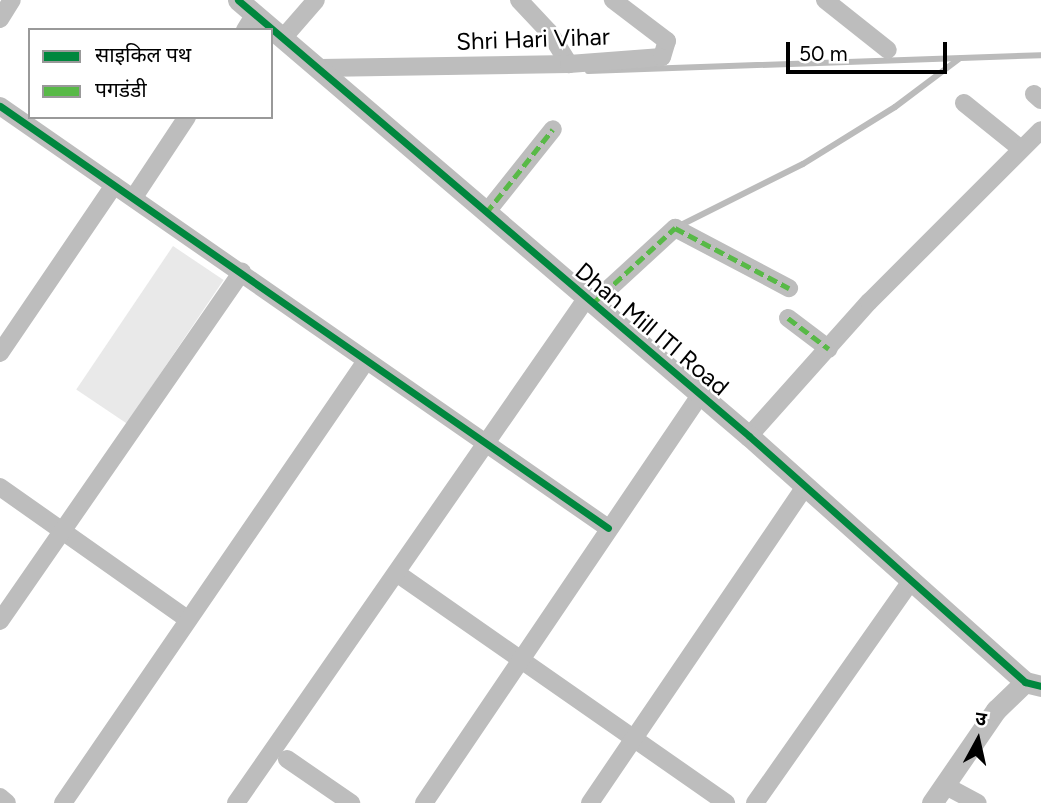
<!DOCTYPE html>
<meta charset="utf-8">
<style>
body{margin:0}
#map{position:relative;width:1041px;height:803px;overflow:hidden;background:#fff;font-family:Figtree,"Noto Sans Devanagari",sans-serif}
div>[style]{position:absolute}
.green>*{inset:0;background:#e9e9e9;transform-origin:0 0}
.stream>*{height:6px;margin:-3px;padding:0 3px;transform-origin:3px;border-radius:3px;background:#bbb}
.minor>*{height:18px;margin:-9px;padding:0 9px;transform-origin:9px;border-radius:9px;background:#bdbdbd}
.tertiary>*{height:21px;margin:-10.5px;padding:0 10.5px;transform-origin:10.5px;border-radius:10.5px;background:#bdbdbd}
.quiet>*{height:5px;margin-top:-2.5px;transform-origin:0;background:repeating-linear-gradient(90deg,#58b947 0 10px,transparent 0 15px)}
.cycleway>*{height:7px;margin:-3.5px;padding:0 3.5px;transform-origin:3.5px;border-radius:3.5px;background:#00873e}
span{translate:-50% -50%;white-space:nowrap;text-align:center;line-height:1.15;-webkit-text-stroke:5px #fff;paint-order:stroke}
.street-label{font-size:24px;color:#000}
.legend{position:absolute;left:28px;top:28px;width:245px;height:91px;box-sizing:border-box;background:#fff;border:2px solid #999;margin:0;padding:9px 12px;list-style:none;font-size:21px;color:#000}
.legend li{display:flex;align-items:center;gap:14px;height:35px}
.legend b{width:35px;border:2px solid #999}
.north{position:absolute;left:943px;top:705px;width:70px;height:70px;-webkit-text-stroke:5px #fff;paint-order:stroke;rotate:8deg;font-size:19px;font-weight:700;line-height:28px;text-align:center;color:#000}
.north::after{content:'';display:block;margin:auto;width:24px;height:32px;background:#000;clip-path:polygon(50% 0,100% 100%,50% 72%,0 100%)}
.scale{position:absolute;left:786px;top:42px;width:161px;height:32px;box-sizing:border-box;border:4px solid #000;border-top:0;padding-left:9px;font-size:21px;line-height:24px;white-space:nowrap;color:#000;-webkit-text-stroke:5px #fff;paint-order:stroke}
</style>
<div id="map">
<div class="green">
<i style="left:173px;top:246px;width:61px;height:173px;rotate:34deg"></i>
</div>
<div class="stream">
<i style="left:588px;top:71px;width:453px;rotate:-2deg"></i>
<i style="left:683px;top:224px;width:134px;rotate:-26.6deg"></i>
<i style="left:803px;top:164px;width:108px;rotate:-31.8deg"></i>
<i style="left:895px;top:107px;width:80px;rotate:-36.9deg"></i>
</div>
<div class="minor">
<i style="left:519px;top:0;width:44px;rotate:46.8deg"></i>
<i style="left:549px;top:32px;width:38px;rotate:58deg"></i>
<i style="left:825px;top:0;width:80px;rotate:38.4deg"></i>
<i style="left:0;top:19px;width:22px;rotate:-58deg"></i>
<i style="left:245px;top:30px;width:19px;rotate:-58deg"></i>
<i style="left:283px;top:38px;width:50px;rotate:-49deg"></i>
<i style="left:320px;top:68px;width:249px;rotate:-0.9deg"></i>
<i style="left:569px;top:64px;width:93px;rotate:-4.3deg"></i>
<i style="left:662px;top:57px;width:17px;rotate:-73deg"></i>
<i style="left:667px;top:41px;width:68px;rotate:-142.8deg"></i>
<i style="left:1034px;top:94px;width:9px;rotate:41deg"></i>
<i style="left:964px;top:103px;width:73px;rotate:38.9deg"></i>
<i style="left:0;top:106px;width:740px;rotate:34.76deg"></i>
<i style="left:134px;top:197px;width:96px;rotate:-56.5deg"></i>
<i style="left:486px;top:213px;width:107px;rotate:-51.4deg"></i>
<i style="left:592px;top:304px;width:113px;rotate:-42.5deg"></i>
<i style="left:675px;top:228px;width:129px;rotate:27.8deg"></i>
<i style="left:788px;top:318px;width:51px;rotate:37.1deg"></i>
<i style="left:0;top:353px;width:203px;rotate:-55.8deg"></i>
<i style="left:749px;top:436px;width:180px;rotate:-48.2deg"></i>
<i style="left:869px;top:302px;width:243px;rotate:-45deg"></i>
<i style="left:0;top:487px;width:228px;rotate:35.2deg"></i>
<i style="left:398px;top:574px;width:400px;rotate:34.9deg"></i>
<i style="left:0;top:621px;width:425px;rotate:-55.3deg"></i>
<i style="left:287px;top:759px;width:78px;rotate:34.5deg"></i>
<i style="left:944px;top:785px;width:38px;rotate:28deg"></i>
<i style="left:0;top:797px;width:9px;rotate:41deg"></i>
<i style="left:63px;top:803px;width:536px;rotate:-55.57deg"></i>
<i style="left:236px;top:803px;width:614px;rotate:-55.22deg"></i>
<i style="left:424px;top:803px;width:493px;rotate:-55.9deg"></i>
<i style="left:590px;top:803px;width:384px;rotate:-55.8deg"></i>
<i style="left:755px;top:803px;width:273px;rotate:-54.9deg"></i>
</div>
<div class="tertiary">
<i style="left:238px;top:0;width:672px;rotate:40.47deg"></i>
<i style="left:749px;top:436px;width:370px;rotate:41.7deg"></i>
<i style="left:1025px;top:682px;width:16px;rotate:14deg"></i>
<i style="left:932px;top:803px;width:113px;rotate:-55.5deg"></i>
<i style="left:996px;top:710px;width:40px;rotate:-44deg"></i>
</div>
<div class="quiet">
<i style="left:486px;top:213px;width:107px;rotate:-51.4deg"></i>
<i style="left:592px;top:304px;width:113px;rotate:-42.5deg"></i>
<i style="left:675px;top:228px;width:129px;rotate:27.8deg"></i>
<i style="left:788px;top:318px;width:51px;rotate:37.1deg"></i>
</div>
<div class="cycleway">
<i style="left:238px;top:0;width:672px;rotate:40.47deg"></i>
<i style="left:749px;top:436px;width:370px;rotate:41.7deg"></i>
<i style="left:1025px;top:682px;width:16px;rotate:14deg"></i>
<i style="left:0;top:106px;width:740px;rotate:34.76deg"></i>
</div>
<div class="street-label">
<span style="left:533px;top:39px;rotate:-2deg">Shri Hari Vihar</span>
<span style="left:652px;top:329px;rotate:40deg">Dhan Mill ITI Road</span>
</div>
<ul class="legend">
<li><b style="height:9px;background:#00873e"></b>साइकिल पथ</li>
<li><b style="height:9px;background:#58b947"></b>पगडंडी</li>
</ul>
<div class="north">उ</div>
<div class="scale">50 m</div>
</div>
